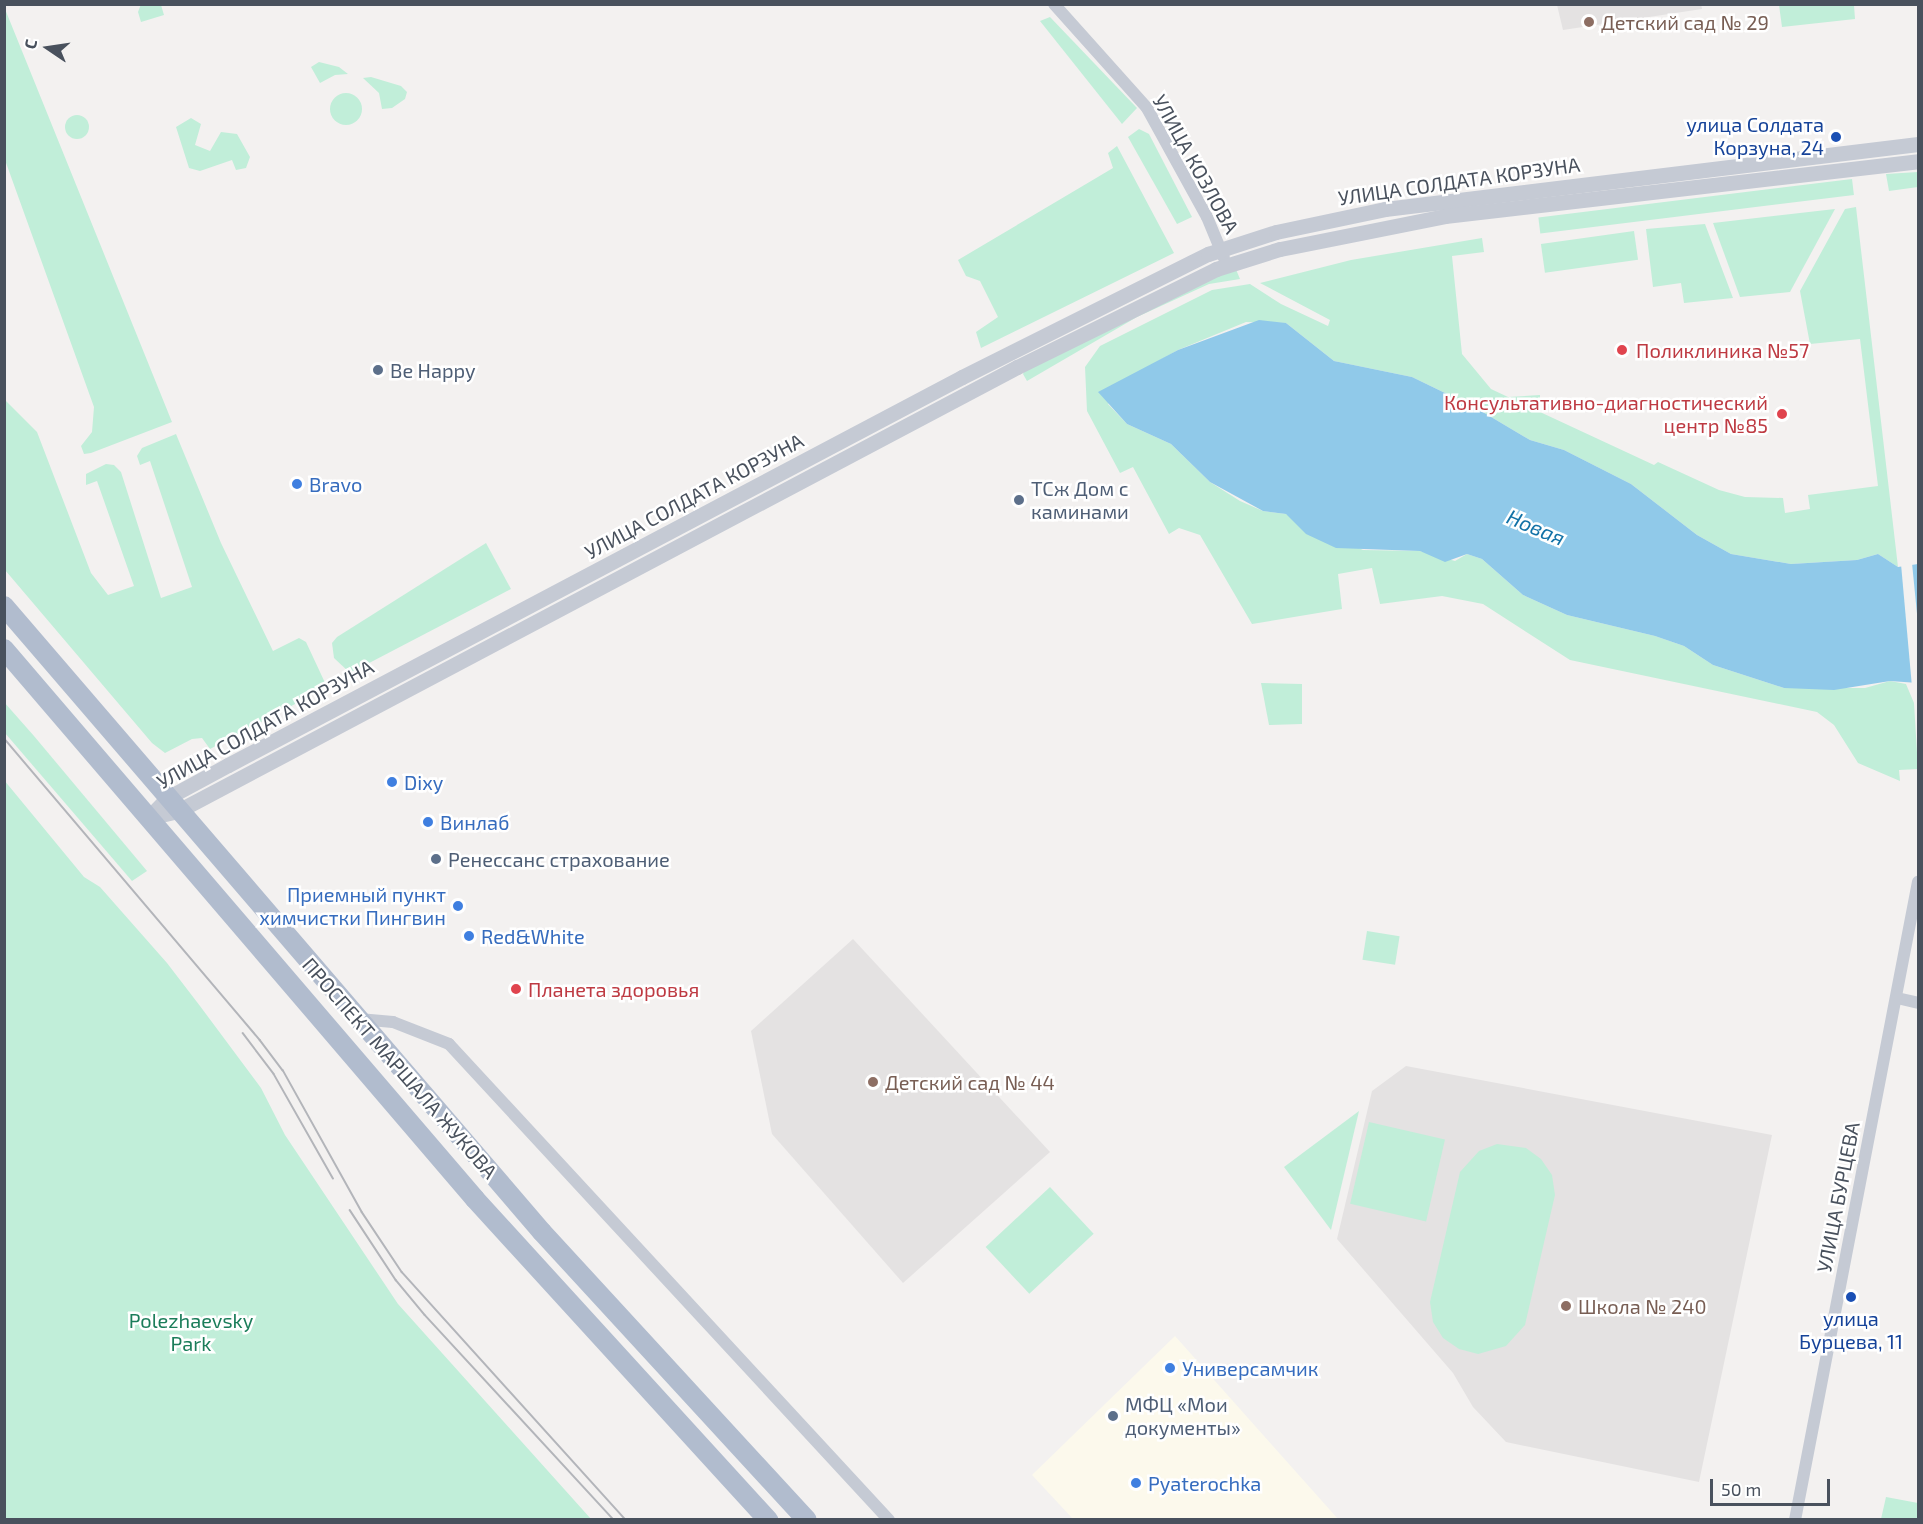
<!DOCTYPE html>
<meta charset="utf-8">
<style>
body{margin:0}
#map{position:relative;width:1923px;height:1524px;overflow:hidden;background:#f3f1f0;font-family:"Exo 2",sans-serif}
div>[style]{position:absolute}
.commercial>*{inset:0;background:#fcf9ec}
.education>*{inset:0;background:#e4e2e2}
.green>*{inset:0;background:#c1eed9;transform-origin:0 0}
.round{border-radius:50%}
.water>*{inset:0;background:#90c9e9}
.pier>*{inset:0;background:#f3f1f0}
.minor>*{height:12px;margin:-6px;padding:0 6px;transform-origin:6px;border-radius:6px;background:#c5cad4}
.tertiary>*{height:15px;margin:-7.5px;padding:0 7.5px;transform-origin:7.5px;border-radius:7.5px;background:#c5cad4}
.primary>*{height:20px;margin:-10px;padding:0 10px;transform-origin:10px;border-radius:10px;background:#b1bcce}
.tram>*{height:1.5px;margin:-0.75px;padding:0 0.75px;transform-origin:0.75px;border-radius:0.75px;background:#b3b5ba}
.dots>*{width:16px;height:16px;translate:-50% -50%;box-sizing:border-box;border:3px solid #fff;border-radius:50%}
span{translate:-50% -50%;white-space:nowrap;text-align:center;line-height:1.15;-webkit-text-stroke:5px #fff;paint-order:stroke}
.education-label{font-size:20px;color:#785e54}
.left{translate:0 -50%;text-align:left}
.transit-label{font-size:20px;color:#164399}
.right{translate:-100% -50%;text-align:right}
.street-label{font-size:20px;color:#49515d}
.health-label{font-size:20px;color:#be3a42}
.service-label{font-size:20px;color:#4e5e75}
.shop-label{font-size:20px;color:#366cbe}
.park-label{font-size:20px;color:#1b7d5a}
.water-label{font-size:21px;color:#1272a7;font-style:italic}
.frame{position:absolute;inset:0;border:6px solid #49515d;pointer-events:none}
.north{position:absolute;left:18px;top:18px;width:60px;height:60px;-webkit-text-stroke:4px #fff;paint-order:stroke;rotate:283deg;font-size:16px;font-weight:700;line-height:24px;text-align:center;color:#49515d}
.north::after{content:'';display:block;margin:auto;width:21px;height:27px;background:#49515d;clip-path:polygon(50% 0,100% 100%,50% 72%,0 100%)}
.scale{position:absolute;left:1710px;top:1479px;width:120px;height:27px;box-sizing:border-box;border:3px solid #49515d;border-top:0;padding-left:8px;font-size:18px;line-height:21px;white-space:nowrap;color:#49515d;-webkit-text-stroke:4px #fff;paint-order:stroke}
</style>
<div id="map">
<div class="commercial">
<i style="clip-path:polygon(1175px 1336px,1338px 1519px,1073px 1519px,1032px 1475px)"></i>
</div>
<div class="education">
<i style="clip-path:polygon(1701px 4px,1702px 9px,1563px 30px,1557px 5px)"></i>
<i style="clip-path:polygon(853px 939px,1050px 1152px,903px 1283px,772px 1134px,751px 1031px)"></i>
<i style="clip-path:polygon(1406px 1066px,1772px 1135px,1699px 1482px,1506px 1442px,1473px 1407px,1453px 1373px,1337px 1239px,1372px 1091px)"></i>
</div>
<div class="green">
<i style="clip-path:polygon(141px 4px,161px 5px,164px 15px,141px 22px,138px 12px)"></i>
<i style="clip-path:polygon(1779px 5px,1854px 5px,1855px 19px,1782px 27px)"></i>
<i style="clip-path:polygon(5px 9px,172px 422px,91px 453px,84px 454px,81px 446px,92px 432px,94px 407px,5px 160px)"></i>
<i style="clip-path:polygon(1050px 17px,1137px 108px,1122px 124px,1040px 21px)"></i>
<i style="clip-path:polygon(319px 62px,339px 67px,348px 74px,335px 75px,320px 83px,311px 67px)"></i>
<i style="clip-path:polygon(371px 77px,401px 86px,407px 92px,405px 99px,392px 108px,382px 109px,379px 93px,363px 78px)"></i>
<i class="round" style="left:330px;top:93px;width:32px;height:32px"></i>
<i class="round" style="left:65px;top:115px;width:24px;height:24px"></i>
<i style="clip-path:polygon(191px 118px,201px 124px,195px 145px,210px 151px,221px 132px,237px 134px,250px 157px,246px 168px,236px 170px,232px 160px,200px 171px,189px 168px,176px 127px)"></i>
<i style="clip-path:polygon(1139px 129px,1149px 134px,1192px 217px,1177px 224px,1128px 137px)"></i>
<i style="clip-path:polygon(1117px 146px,1174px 253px,981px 348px,976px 332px,998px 317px,980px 281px,966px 276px,958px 260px,1113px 168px,1108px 153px)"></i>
<i style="clip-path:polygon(1918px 172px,1918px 187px,1889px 191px,1886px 174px)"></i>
<i style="left:1852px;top:179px;width:16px;height:316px;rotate:83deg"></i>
<i style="clip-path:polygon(1856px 207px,1898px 567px,1878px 554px,1857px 560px,1791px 564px,1731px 554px,1697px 535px,1631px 484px,1564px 450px,1530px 440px,1476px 408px,1412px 377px,1334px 361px,1286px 323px,1246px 322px,1178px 350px,1142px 370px,1108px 404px,1127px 424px,1171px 444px,1210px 482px,1240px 501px,1263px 511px,1286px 514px,1363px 550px,1420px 551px,1455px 561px,1467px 554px,1482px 559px,1523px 595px,1567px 615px,1655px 636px,1684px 646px,1713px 665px,1784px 688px,1865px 688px,1890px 681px,1906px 684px,1914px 703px,1918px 769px,1899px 770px,1900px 781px,1858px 763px,1834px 725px,1817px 712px,1570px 660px,1483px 604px,1442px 596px,1380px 604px,1372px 568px,1338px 574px,1342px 609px,1252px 624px,1200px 535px,1179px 528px,1169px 534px,1133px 467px,1120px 473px,1087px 411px,1085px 367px,1100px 346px,1212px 290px,1250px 284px,1281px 304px,1328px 326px,1330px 320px,1260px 283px,1351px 260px,1482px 238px,1484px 252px,1452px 256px,1462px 354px,1491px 389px,1508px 397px,1540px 395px,1540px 412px,1654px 465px,1658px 462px,1719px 490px,1745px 497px,1783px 498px,1785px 513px,1810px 509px,1808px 495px,1878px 486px,1860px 339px,1810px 344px,1800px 291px,1845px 209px)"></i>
<i style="clip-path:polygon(1835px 209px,1790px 292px,1740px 297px,1713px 223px)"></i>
<i style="clip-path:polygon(1705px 224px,1733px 298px,1684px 303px,1681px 283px,1653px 287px,1646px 229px)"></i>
<i style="left:1634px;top:231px;width:29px;height:94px;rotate:82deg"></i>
<i style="clip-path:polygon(1235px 267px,1240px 279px,1209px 284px,1137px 317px,1027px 381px,1023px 374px,1025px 370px)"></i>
<i style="clip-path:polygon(5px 400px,37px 432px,91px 573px,108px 595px,134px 586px,97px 481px,86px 485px,86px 474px,106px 464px,114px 465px,121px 472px,161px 598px,192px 587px,150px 461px,140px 465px,137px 456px,142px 448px,176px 434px,221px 543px,273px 651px,299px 638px,306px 642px,327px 687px,210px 749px,202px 738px,192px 739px,165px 753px,152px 743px,5px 570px)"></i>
<i style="clip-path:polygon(486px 543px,511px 589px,350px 673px,334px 658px,332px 643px,337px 637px)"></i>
<i style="clip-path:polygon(1261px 683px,1302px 684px,1302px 724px,1269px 725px)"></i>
<i style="clip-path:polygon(4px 702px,34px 736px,147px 871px,132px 881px,5px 733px)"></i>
<i style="clip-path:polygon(4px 780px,84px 877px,100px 887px,167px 963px,200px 1006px,261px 1088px,285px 1135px,398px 1304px,591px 1519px,5px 1519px)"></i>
<i style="left:1367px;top:931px;width:33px;height:29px;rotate:9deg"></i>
<i style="clip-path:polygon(1359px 1111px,1331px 1230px,1284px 1167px)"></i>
<i style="left:1369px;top:1122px;width:78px;height:84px;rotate:13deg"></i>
<i style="clip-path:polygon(1497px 1144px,1526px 1148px,1541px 1159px,1552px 1175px,1555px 1195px,1525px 1325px,1506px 1346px,1478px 1354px,1459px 1349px,1443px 1338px,1433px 1322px,1430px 1302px,1460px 1172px,1479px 1151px)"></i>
<i style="left:1050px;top:1187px;width:64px;height:88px;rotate:47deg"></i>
<i style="clip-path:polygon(1886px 1497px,1918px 1503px,1918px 1519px,1881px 1519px)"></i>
</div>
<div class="water">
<i style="clip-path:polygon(1259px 320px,1286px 323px,1334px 361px,1412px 377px,1476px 408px,1530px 440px,1564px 450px,1631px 484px,1697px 535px,1731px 554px,1791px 564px,1857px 560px,1878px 554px,1898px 567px,1918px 564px,1918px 683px,1890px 681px,1834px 690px,1784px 688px,1713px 665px,1684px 646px,1655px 636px,1567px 615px,1523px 595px,1482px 559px,1467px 554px,1445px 562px,1420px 551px,1336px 548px,1306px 534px,1286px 514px,1263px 511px,1210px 482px,1171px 444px,1127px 424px,1098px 392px,1178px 350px)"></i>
</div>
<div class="pier">
<i style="clip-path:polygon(1912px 563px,1918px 624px,1918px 686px,1912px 687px,1901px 564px)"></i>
</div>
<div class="minor">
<i style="left:1054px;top:4px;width:140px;rotate:48.2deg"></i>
<i style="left:1147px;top:108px;width:124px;rotate:61.2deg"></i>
<i style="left:1207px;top:217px;width:44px;rotate:67.5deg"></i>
<i style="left:1897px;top:998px;width:22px;rotate:13deg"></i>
<i style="left:359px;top:1019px;width:34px;rotate:5deg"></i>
<i style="left:393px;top:1022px;width:60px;rotate:21.4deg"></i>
<i style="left:449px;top:1044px;width:648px;rotate:47.25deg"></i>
<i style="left:1795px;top:1520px;width:650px;rotate:-79.09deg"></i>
</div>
<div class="tertiary">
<i style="left:148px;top:818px;width:28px;rotate:-46deg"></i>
<i style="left:167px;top:798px;width:69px;rotate:-28.4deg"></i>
<i style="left:228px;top:765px;width:830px;rotate:-27.86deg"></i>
<i style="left:962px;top:377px;width:275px;rotate:-26.6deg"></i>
<i style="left:1208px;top:254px;width:71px;rotate:-17.9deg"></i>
<i style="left:1276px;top:232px;width:111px;rotate:-11.9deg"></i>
<i style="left:1385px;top:209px;width:537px;rotate:-6.95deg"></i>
<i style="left:148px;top:818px;width:31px;rotate:-13deg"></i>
<i style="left:178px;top:811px;width:949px;rotate:-27.89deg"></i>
<i style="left:1017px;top:367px;width:222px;rotate:-26.2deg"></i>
<i style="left:1216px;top:269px;width:67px;rotate:-17.4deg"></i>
<i style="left:1280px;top:249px;width:168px;rotate:-11.3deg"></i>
<i style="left:1445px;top:216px;width:476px;rotate:-6.6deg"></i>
</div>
<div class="primary">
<i style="left:4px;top:606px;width:825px;rotate:49.32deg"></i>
<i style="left:542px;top:1232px;width:391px;rotate:47.4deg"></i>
<i style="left:4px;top:649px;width:724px;rotate:49.42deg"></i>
<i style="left:475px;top:1199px;width:435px;rotate:47.6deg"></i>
</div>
<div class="tram">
<i style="left:4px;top:738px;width:396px;rotate:49.7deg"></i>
<i style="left:260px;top:1040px;width:38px;rotate:53deg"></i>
<i style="left:283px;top:1070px;width:162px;rotate:60.9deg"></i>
<i style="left:362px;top:1212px;width:72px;rotate:56.3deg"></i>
<i style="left:402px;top:1272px;width:334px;rotate:47.9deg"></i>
<i style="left:243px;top:1033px;width:51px;rotate:52.9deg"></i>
<i style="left:274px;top:1074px;width:120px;rotate:60.4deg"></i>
<i style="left:350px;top:1210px;width:84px;rotate:56.7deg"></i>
<i style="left:396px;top:1280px;width:45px;rotate:50.4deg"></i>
<i style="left:425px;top:1315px;width:279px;rotate:47.3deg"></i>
</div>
<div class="dots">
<i style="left:1589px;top:22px;background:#8d6e63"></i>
<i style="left:1836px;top:137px;background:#1a4fb4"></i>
<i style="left:1622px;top:350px;background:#e0444e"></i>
<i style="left:378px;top:370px;background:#5c6f8a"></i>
<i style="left:1782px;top:414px;background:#e0444e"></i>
<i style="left:297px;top:484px;background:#3f7fe0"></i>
<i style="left:1019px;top:500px;background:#5c6f8a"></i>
<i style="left:392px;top:782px;background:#3f7fe0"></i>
<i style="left:428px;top:822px;background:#3f7fe0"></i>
<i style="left:436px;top:859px;background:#5c6f8a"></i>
<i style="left:458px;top:906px;background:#3f7fe0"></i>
<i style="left:469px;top:936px;background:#3f7fe0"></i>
<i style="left:516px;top:989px;background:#e0444e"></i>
<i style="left:873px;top:1082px;background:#8d6e63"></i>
<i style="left:1851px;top:1297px;background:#1a4fb4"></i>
<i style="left:1566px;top:1306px;background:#8d6e63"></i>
<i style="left:1170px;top:1368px;background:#3f7fe0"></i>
<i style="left:1113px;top:1416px;background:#5c6f8a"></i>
<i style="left:1136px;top:1483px;background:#3f7fe0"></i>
</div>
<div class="education-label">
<span class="left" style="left:1601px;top:22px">Детский сад № 29</span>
<span class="left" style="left:885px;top:1082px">Детский сад № 44</span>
<span class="left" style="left:1578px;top:1306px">Школа № 240</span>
</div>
<div class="transit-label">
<span class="right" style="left:1824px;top:136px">улица Солдата<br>Корзуна, 24</span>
<span style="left:1851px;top:1330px">улица<br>Бурцева, 11</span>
</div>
<div class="street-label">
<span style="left:1196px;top:164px;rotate:61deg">УЛИЦА КОЗЛОВА</span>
<span style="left:1459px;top:181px;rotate:-8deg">УЛИЦА СОЛДАТА КОРЗУНА</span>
<span style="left:694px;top:496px;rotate:-28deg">УЛИЦА СОЛДАТА КОРЗУНА</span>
<span style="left:265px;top:724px;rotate:-29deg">УЛИЦА СОЛДАТА КОРЗУНА</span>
<span style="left:400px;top:1068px;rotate:49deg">ПРОСПЕКТ МАРШАЛА ЖУКОВА</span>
<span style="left:1838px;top:1197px;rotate:-79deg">УЛИЦА БУРЦЕВА</span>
</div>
<div class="health-label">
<span class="left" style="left:1636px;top:350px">Поликлиника №57</span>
<span class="right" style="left:1768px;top:414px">Консультативно-диагностический<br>центр №85</span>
<span class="left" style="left:528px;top:989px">Планета здоровья</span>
</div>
<div class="service-label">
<span class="left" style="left:390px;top:370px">Be Happy</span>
<span class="left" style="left:1031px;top:500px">ТСж Дом с<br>каминами</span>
<span class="left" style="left:448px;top:859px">Ренессанс страхование</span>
<span class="left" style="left:1125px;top:1416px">МФЦ «Мои<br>документы»</span>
</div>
<div class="shop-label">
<span class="left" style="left:309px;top:484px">Bravo</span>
<span class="left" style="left:404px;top:782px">Dixy</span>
<span class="left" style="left:440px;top:822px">Винлаб</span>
<span class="right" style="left:446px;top:906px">Приемный пункт<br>химчистки Пингвин</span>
<span class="left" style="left:481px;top:936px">Red&amp;White</span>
<span class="left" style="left:1182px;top:1368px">Универсамчик</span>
<span class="left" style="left:1148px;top:1483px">Pyaterochka</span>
</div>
<div class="park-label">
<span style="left:191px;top:1332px">Polezhaevsky<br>Park</span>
</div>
<div class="water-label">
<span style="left:1536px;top:527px;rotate:23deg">Новая</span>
</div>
<div class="frame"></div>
<div class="north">С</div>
<div class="scale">50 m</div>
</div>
